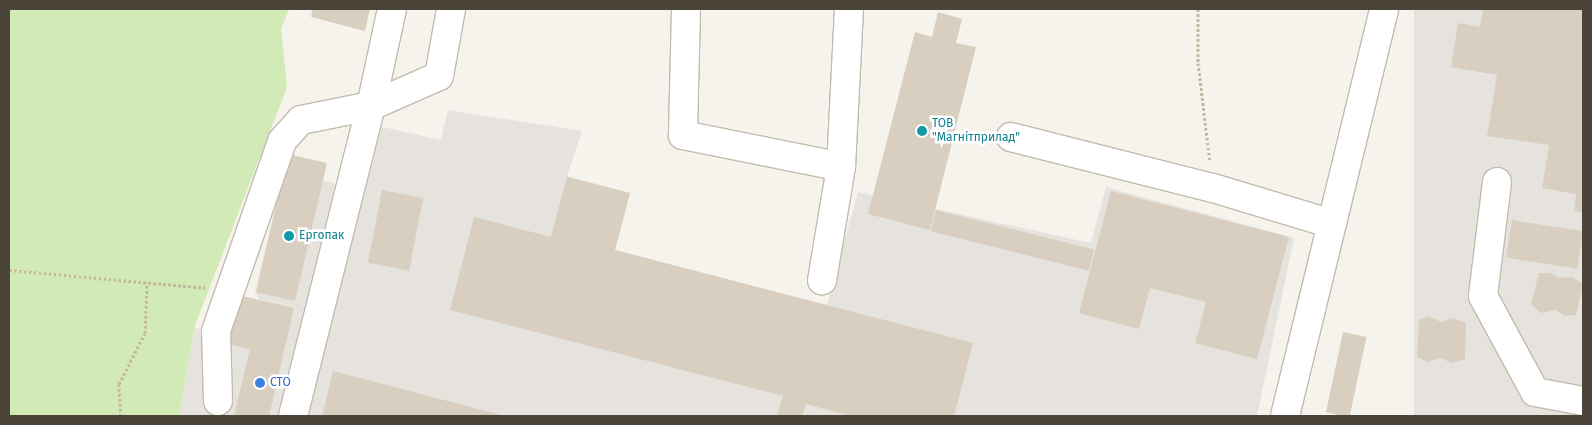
<!DOCTYPE html>
<meta charset="utf-8">
<style>
body{margin:0}
#map{position:relative;width:1592px;height:425px;overflow:hidden;background:#f6f3ec;font-family:"Fira Sans",sans-serif}
div>[style]{position:absolute}
.industrial>*{inset:0;background:#e6e2dd;transform-origin:0 0}
.green>*{inset:0;background:#d2eab5}
.building>*{inset:0;background:#d8cfc1;transform-origin:0 0}
.path>*{height:3px;margin-top:-1.5px;transform-origin:0;background:repeating-linear-gradient(90deg,#c4b79f 0 2.5px,transparent 0 5px)}
.roads{filter:drop-shadow(1px 0 #c2bbae) drop-shadow(-1px 0 #c2bbae) drop-shadow(0 1px #c2bbae) drop-shadow(0 -1px #c2bbae)}
.minor>*{height:28px;margin:-14px;padding:0 14px;transform-origin:14px;border-radius:14px;background:#fff}
.dots>*{width:14px;height:14px;translate:-50% -50%;box-sizing:border-box;border:2px solid #fff;border-radius:50%}
span{translate:-50% -50%;white-space:nowrap;text-align:center;line-height:1.15;-webkit-text-stroke:5px #fff;paint-order:stroke}
.culture-label{font-size:12px;color:#0d838f}
.left{translate:0 -50%;text-align:left}
.shop-label{font-size:12px;color:#366cbe}
.frame{position:absolute;inset:0;border:10px solid #4b4439;pointer-events:none}
</style>
<div id="map">
<div class="industrial">
<i style="left:1414px;top:9px;width:169px;height:407px"></i>
<i style="clip-path:polygon(448px 110px,582px 131px,567px 176px,630px 193px,615px 250px,827px 305px,858px 192px,1091px 243px,1106px 187px,1294px 238px,1257px 416px,179px 416px,194px 328px,216px 331px,237px 295px,260px 300px,255px 292px,288px 154px,323px 180px,354px 190px,373px 125px,441px 140px)"></i>
</div>
<div class="green">
<i style="clip-path:polygon(9px 9px,289px 9px,281px 29px,287px 87px,194px 328px,179px 416px,9px 416px)"></i>
</div>
<div class="building">
<i style="clip-path:polygon(313px 9px,370px 9px,365px 31px,311px 17px)"></i>
<i style="clip-path:polygon(1483px 9px,1583px 9px,1583px 212px,1574px 211px,1576px 194px,1542px 188px,1549px 145px,1487px 136px,1497px 75px,1451px 67px,1458px 23px,1480px 27px)"></i>
<i style="clip-path:polygon(938px 12px,962px 19px,956px 43px,976px 47px,930px 230px,868px 214px,915px 32px,932px 37px)"></i>
<i style="left:288px;top:154px;width:40px;height:142px;rotate:13deg"></i>
<i style="clip-path:polygon(567px 177px,630px 193px,615px 250px,973px 343px,954px 416px,851px 416px,806px 404px,802px 416px,777px 416px,783px 396px,450px 310px,474px 217px,551px 237px)"></i>
<i style="left:382px;top:190px;width:42px;height:74px;rotate:11deg"></i>
<i style="clip-path:polygon(1111px 191px,1289px 237px,1257px 359px,1195px 343px,1206px 302px,1150px 288px,1139px 329px,1079px 313px)"></i>
<i style="left:936px;top:210px;width:163px;height:22px;rotate:14deg"></i>
<i style="left:1512px;top:220px;width:72px;height:38px;rotate:9deg"></i>
<i style="clip-path:polygon(1539px 273px,1550px 273px,1560px 278px,1572px 277px,1583px 284px,1576px 315px,1565px 316px,1556px 310px,1541px 313px,1531px 304px)"></i>
<i style="clip-path:polygon(237px 295px,294px 308px,269px 416px,234px 416px,250px 349px,226px 344px)"></i>
<i style="clip-path:polygon(1429px 316px,1441px 322px,1453px 318px,1466px 323px,1465px 359px,1452px 363px,1440px 358px,1428px 362px,1417px 357px,1419px 320px)"></i>
<i style="left:1343px;top:332px;width:24px;height:82px;rotate:12deg"></i>
<i style="clip-path:polygon(333px 371px,505px 416px,322px 416px)"></i>
<i style="clip-path:polygon(1567px 409px,1583px 412px,1583px 416px,1566px 416px)"></i>
</div>
<div class="path">
<i style="left:1198px;top:9px;width:54px;rotate:90deg"></i>
<i style="left:1198px;top:63px;width:100px;rotate:83.1deg"></i>
<i style="left:9px;top:270px;width:197px;rotate:5.2deg"></i>
<i style="left:121px;top:416px;width:32px;rotate:-94deg"></i>
<i style="left:119px;top:384px;width:57px;rotate:-63deg"></i>
<i style="left:145px;top:333px;width:50px;rotate:-87.7deg"></i>
</div>
<div class="roads">
<div class="minor">
<i style="left:686px;top:9px;width:126px;rotate:91.4deg"></i>
<i style="left:683px;top:135px;width:161px;rotate:11.4deg"></i>
<i style="left:841px;top:167px;width:115px;rotate:99.5deg"></i>
<i style="left:1011px;top:137px;width:208px;rotate:14.2deg"></i>
<i style="left:1213px;top:188px;width:124px;rotate:16.8deg"></i>
<i style="left:841px;top:167px;width:158px;rotate:-87.1deg"></i>
<i style="left:1497px;top:182px;width:115px;rotate:97deg"></i>
<i style="left:1483px;top:296px;width:109px;rotate:61.6deg"></i>
<i style="left:1535px;top:392px;width:49px;rotate:10.6deg"></i>
<i style="left:218px;top:401px;width:70px;rotate:-91.6deg"></i>
<i style="left:216px;top:331px;width:201px;rotate:-70.8deg"></i>
<i style="left:282px;top:141px;width:28px;rotate:-48deg"></i>
<i style="left:301px;top:120px;width:71px;rotate:-11.3deg"></i>
<i style="left:371px;top:106px;width:99px;rotate:-77.8deg"></i>
<i style="left:293px;top:416px;width:320px;rotate:-75.9deg"></i>
<i style="left:371px;top:106px;width:74px;rotate:-23.8deg"></i>
<i style="left:439px;top:76px;width:68px;rotate:-79.8deg"></i>
<i style="left:1285px;top:416px;width:419px;rotate:-76.3deg"></i>
</div>
</div>
<div class="dots">
<i style="left:922px;top:131px;background:#0f9aa8"></i>
<i style="left:289px;top:236px;background:#0f9aa8"></i>
<i style="left:260px;top:383px;background:#3f7fe0"></i>
</div>
<div class="culture-label">
<span class="left" style="left:932px;top:131px">ТОВ<br>"Магнітприлад"</span>
<span class="left" style="left:299px;top:236px">Ергопак</span>
</div>
<div class="shop-label">
<span class="left" style="left:270px;top:383px">СТО</span>
</div>
<div class="frame"></div>
</div>
